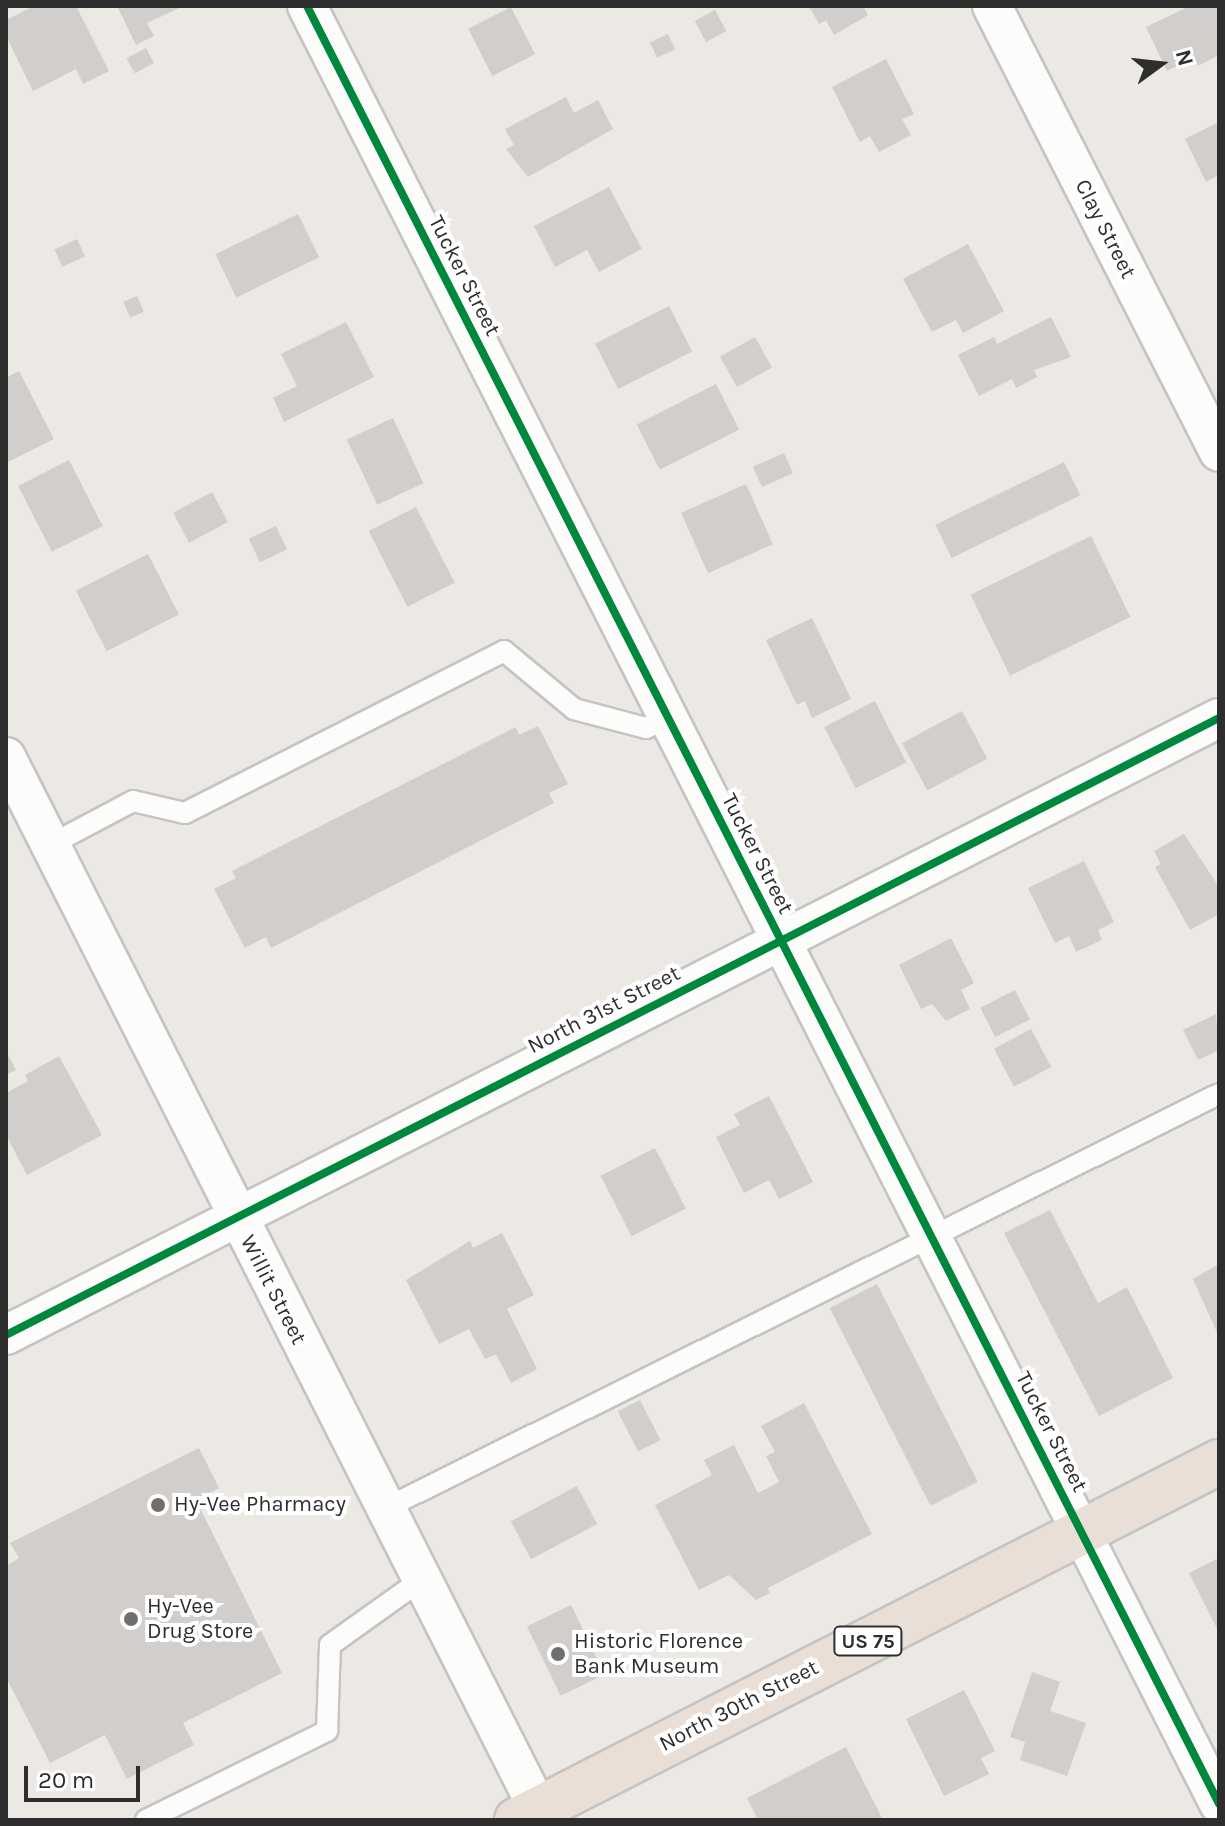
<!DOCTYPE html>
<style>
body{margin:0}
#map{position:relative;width:1225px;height:1826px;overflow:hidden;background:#ece8e4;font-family:Karla,sans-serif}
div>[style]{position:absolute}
.building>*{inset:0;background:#d1cecb;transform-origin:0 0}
.roads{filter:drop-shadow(2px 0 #c5c4c5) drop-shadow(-2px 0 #c5c4c5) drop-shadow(0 2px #c5c4c5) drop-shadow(0 -2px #c5c4c5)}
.lane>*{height:20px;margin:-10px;padding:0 10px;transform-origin:10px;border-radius:10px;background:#fcfcfb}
.street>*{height:38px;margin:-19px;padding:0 19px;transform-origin:19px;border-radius:19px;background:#fcfcfb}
.highway>*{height:44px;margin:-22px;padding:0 22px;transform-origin:22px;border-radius:22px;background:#eadfd6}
.cycleway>*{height:8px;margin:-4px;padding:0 4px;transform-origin:4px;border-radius:4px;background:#00873e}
.dots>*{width:22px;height:22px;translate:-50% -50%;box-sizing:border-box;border:4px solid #fff;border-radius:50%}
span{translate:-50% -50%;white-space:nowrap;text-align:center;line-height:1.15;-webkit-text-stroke:8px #fff;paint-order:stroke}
.shield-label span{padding:2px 6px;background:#fff;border:2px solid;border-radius:6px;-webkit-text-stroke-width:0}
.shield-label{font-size:20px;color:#2e2e2e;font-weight:700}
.street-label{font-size:22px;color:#2e2e2e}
.poi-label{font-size:22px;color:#2e2e2e}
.left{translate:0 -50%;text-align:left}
.frame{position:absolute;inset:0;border:8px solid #2e2e2e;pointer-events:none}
.north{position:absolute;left:1121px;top:24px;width:80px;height:80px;-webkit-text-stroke:6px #fff;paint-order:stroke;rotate:75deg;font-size:22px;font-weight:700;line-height:32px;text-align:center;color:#2e2e2e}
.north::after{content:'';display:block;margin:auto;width:28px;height:36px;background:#2e2e2e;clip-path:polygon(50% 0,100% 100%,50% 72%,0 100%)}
.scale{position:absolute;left:24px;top:1766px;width:116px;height:36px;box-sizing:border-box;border:4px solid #2e2e2e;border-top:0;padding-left:10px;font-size:24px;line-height:28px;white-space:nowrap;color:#2e2e2e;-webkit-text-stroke:6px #fff;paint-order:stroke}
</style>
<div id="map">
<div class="building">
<i style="clip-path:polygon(34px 6px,76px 6px,109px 71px,83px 84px,76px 69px,33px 91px,6px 36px,6px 20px)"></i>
<i style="clip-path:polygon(117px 6px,184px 6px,147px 23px,154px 36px,136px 45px)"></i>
<i style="clip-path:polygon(809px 6px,863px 6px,868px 15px,834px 35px,826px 20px,819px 24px)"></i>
<i style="clip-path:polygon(1190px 6px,1219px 6px,1219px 55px,1198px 66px,1194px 57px,1167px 71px,1146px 27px)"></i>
<i style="left:511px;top:7px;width:53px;height:48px;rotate:63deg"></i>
<i style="left:715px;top:10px;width:24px;height:23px;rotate:62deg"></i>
<i style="left:668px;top:34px;width:17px;height:20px;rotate:65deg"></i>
<i style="left:146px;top:48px;width:17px;height:22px;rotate:62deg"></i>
<i style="clip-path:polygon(886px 59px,914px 114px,902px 119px,911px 135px,879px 152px,870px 136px,860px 142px,832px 87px)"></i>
<i style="clip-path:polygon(566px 97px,574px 113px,598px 100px,613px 129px,528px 177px,506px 149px,514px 145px,505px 129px)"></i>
<i style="clip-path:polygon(1219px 122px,1219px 175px,1206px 182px,1185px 139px)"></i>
<i style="clip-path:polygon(609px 187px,642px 249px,599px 272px,587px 250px,555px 267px,534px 226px)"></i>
<i style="left:298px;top:214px;width:48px;height:92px;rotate:64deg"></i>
<i style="left:77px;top:239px;width:19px;height:25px;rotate:65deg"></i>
<i style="clip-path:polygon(968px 244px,1004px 311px,963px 333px,956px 320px,932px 332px,903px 279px)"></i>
<i style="left:137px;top:296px;width:17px;height:15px;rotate:66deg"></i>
<i style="left:669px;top:306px;width:51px;height:83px;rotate:63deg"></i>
<i style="clip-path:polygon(1051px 317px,1071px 357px,1034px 370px,1037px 377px,1016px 388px,1012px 379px,979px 396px,958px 355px,994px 337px,997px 344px)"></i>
<i style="clip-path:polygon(346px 322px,374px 377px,284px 422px,273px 398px,297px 386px,281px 354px)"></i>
<i style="left:755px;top:337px;width:35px;height:40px;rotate:61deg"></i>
<i style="clip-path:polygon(19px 371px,54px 439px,6px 463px,6px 378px)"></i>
<i style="left:716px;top:384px;width:51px;height:89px;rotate:63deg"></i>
<i style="left:393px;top:418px;width:72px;height:51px;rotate:65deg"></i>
<i style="left:784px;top:453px;width:22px;height:34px;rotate:66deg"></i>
<i style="left:69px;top:460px;width:74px;height:57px;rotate:63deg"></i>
<i style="left:1064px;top:462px;width:37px;height:143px;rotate:64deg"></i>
<i style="left:746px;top:484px;width:66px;height:71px;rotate:66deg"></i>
<i style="left:212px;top:492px;width:34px;height:44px;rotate:62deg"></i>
<i style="left:416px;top:507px;width:85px;height:53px;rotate:63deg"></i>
<i style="left:276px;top:526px;width:26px;height:30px;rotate:65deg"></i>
<i style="left:1091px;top:536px;width:90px;height:134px;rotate:64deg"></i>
<i style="left:148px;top:554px;width:68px;height:81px;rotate:63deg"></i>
<i style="clip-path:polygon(812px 618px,851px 699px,812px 718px,805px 701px,797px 705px,766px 640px)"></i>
<i style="left:875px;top:701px;width:69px;height:57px;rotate:63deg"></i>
<i style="left:962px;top:711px;width:54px;height:68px;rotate:62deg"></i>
<i style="clip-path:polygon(538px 726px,568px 784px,549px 793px,554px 803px,271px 948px,266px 937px,245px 948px,214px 889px,236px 878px,232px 871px,516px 727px,519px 735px)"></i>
<i style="clip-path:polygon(1184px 834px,1219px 887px,1219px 914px,1190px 930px,1155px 867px,1161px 864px,1154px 851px)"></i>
<i style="clip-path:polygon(1084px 861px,1114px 922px,1098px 930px,1102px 940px,1076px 952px,1069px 936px,1055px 943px,1028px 888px)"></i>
<i style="clip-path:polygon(951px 938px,974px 983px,961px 990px,970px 1009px,946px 1021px,932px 1004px,921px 1009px,899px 965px)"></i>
<i style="left:1015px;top:990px;width:33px;height:39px;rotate:63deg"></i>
<i style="clip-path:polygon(1216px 1014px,1219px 1050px,1198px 1060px,1183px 1030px)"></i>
<i style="left:1031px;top:1029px;width:43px;height:42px;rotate:62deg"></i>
<i style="clip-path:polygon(6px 1051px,16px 1070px,6px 1075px)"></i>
<i style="clip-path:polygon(59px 1056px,102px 1135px,27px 1175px,6px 1135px,6px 1093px,28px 1081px,25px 1075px)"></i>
<i style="clip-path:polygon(769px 1096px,813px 1182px,779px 1199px,769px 1180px,744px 1193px,716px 1137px,740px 1125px,734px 1114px)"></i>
<i style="left:655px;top:1148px;width:68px;height:61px;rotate:63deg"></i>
<i style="clip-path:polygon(1050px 1210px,1098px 1303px,1127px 1287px,1173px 1378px,1099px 1416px,1004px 1233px)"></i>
<i style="clip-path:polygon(502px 1233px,534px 1295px,507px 1309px,537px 1369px,511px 1383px,496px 1354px,485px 1359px,469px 1329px,439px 1344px,406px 1280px,470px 1241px,473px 1248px)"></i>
<i style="clip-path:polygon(1219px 1264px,1219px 1337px,1193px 1279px)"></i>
<i style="left:877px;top:1284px;width:222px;height:53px;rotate:63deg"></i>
<i style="left:640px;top:1400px;width:45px;height:25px;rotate:63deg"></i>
<i style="clip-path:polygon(804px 1403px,872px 1534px,768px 1588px,770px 1593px,756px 1600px,729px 1575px,699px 1590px,655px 1505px,712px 1475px,704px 1460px,734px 1445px,758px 1493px,779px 1482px,766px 1456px,775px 1452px,761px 1426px)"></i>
<i style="clip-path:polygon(199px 1448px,219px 1488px,196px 1500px,282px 1673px,183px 1723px,194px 1745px,127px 1779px,105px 1735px,50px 1763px,6px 1677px,6px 1566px,19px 1558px,10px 1543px)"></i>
<i style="left:577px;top:1486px;width:43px;height:75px;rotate:62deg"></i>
<i style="clip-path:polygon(1219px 1558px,1219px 1633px,1189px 1573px)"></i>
<i style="left:571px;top:1605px;width:77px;height:49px;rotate:64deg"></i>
<i style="clip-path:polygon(1032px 1672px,1060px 1682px,1050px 1711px,1086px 1723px,1067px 1776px,1020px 1760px,1025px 1742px,1010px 1737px)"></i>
<i style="clip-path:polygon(964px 1690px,995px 1751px,981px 1758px,989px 1774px,944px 1796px,906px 1719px)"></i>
<i style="clip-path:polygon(846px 1747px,883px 1820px,758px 1820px,747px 1798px)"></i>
</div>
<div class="roads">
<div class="lane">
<i style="left:50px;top:845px;width:94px;rotate:-27.9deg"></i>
<i style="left:133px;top:801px;width:53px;rotate:13deg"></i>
<i style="left:185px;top:813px;width:358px;rotate:-26.9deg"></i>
<i style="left:504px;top:651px;width:91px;rotate:39.6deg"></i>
<i style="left:574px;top:709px;width:74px;rotate:14.8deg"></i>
<i style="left:646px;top:728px;width:24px;rotate:-24deg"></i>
<i style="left:384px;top:1509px;width:932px;rotate:-26.43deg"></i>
<i style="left:146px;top:1820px;width:202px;rotate:-26.2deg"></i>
<i style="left:327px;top:1731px;width:86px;rotate:-88deg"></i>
<i style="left:330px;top:1645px;width:112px;rotate:-35.5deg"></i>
</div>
<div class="street">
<i style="left:307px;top:6px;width:2016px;rotate:63.1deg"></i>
<i style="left:992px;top:6px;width:500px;rotate:63.03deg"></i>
<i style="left:6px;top:757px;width:1191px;rotate:63.16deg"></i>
<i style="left:6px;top:1335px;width:1361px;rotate:-26.96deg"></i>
</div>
<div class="highway">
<i style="left:517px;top:1820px;width:788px;rotate:-27.02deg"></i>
</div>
</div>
<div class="cycleway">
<i style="left:307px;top:6px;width:2016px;rotate:63.1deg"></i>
<i style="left:6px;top:1335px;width:1361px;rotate:-26.96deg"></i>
</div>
<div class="dots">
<i style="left:158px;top:1505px;background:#706f6e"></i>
<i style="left:131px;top:1619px;background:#706f6e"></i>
<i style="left:558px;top:1654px;background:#706f6e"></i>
</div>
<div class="shield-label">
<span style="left:868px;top:1641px">US 75</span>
</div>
<div class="street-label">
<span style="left:1105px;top:229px;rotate:63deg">Clay Street</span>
<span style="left:464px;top:276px;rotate:63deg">Tucker Street</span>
<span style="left:757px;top:854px;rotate:63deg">Tucker Street</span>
<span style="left:604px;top:1010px;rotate:-27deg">North 31st Street</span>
<span style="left:273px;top:1290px;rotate:63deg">Willit Street</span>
<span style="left:1051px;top:1432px;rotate:63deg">Tucker Street</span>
<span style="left:739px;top:1706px;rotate:-27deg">North 30th Street</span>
</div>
<div class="poi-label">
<span class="left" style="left:174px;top:1505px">Hy-Vee Pharmacy</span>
<span class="left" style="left:147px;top:1619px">Hy-Vee<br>Drug Store</span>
<span class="left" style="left:574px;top:1654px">Historic Florence<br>Bank Museum</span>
</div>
<div class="frame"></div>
<div class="north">N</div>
<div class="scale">20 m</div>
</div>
